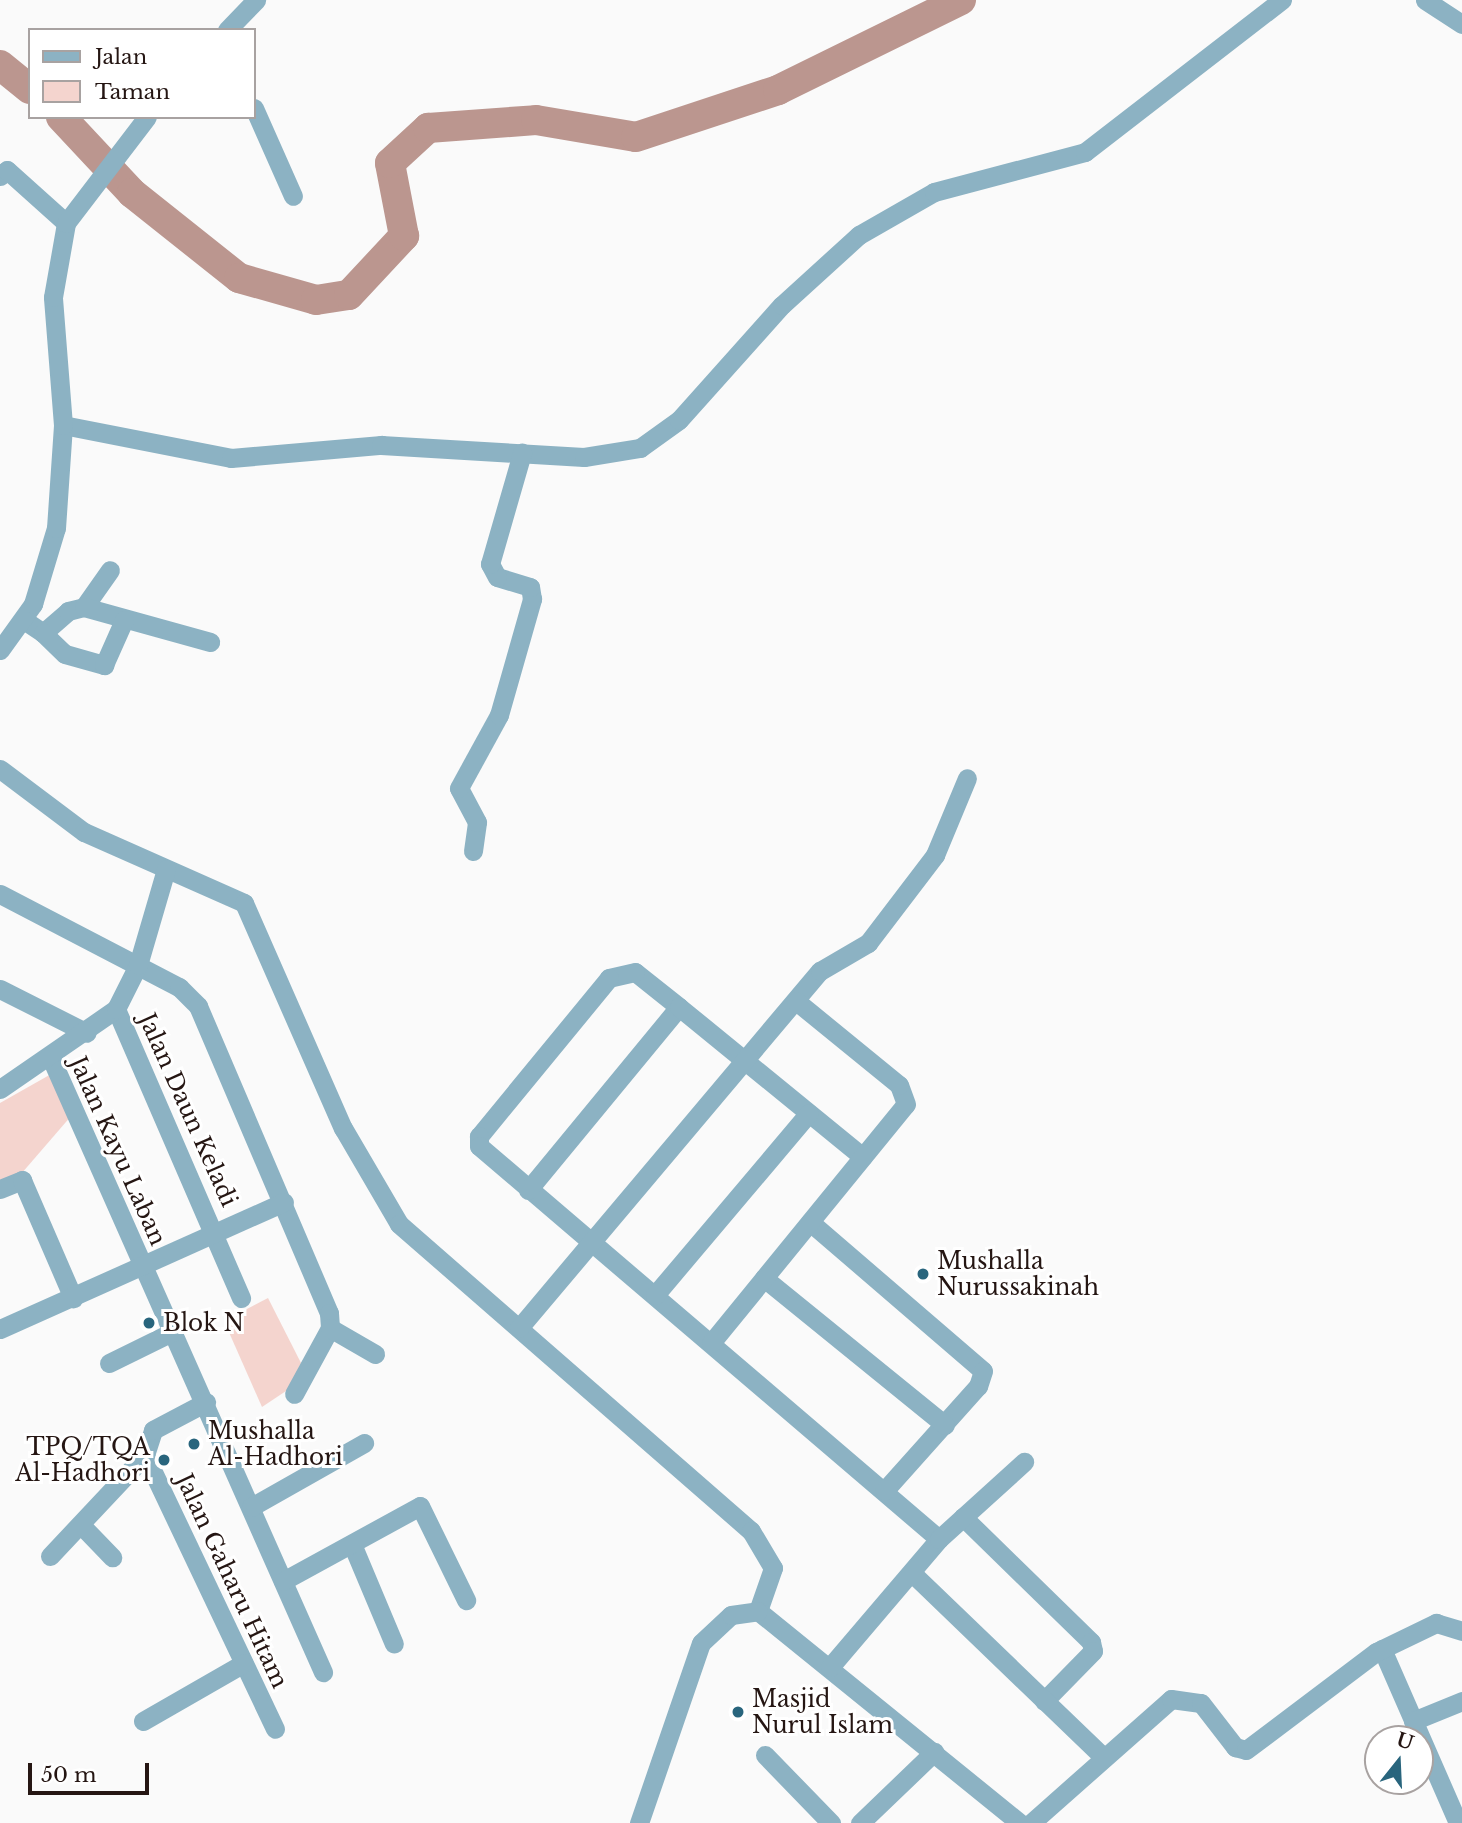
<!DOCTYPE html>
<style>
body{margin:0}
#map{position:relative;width:1462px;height:1823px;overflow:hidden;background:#fafafa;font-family:"Libre Baskerville",serif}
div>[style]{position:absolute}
.green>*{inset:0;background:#f4d4ce}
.river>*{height:30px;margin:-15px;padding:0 15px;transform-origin:15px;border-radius:15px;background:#bb968f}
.minor>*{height:19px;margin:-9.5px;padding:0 9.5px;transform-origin:9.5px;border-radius:9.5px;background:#8cb2c3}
.dots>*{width:19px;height:19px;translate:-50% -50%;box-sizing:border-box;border:4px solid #fff;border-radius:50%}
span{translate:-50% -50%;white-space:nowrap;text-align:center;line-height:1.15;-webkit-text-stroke:6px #fff;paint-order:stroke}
.street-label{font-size:23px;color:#251613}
.poi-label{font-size:23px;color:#251613}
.left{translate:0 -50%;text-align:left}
.right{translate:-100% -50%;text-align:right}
.legend{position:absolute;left:28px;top:28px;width:228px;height:91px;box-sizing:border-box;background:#fff;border:2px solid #a8a2a1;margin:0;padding:9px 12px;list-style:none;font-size:21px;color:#251613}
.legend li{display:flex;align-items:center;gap:14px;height:35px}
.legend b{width:35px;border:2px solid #a8a2a1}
.north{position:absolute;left:1364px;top:1725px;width:70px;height:70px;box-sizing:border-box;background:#fff;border:2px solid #a8a2a1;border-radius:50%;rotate:18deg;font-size:19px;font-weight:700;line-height:28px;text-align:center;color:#251613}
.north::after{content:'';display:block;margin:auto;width:24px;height:32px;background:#29657d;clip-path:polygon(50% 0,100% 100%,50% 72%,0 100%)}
.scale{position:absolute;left:28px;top:1763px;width:121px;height:32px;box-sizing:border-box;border:4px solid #251613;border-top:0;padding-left:9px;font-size:21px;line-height:24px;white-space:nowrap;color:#251613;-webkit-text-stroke:5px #fff;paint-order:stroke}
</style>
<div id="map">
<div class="green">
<i style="clip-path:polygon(53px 1073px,72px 1115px,15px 1181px,0 1188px,0 1103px)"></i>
<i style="clip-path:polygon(268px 1298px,301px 1363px,289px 1389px,262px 1407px,224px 1321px)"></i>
</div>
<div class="river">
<i style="left:0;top:65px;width:38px;rotate:39deg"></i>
<i style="left:61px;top:117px;width:104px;rotate:46.9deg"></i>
<i style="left:132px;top:193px;width:137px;rotate:38.5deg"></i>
<i style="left:239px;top:278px;width:80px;rotate:15.9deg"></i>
<i style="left:316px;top:300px;width:33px;rotate:-9deg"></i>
<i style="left:349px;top:295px;width:81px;rotate:-47deg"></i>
<i style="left:404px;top:236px;width:74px;rotate:-100.9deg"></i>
<i style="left:390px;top:163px;width:52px;rotate:-42.6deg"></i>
<i style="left:428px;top:128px;width:108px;rotate:-4.2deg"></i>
<i style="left:536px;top:120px;width:101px;rotate:9.6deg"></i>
<i style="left:636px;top:137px;width:150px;rotate:-18.3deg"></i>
<i style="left:778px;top:90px;width:204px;rotate:-26.2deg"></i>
</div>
<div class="minor">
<i style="left:1425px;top:0;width:44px;rotate:33deg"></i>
<i style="left:227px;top:30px;width:42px;rotate:-46deg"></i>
<i style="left:254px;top:108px;width:96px;rotate:66.1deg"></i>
<i style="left:0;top:176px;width:9px;rotate:-41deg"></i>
<i style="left:7px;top:170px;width:79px;rotate:41.9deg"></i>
<i style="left:63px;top:425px;width:171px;rotate:11.1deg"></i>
<i style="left:231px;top:458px;width:151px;rotate:-5deg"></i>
<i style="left:381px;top:445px;width:203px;rotate:3.4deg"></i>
<i style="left:584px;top:457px;width:57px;rotate:-9.1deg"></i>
<i style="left:640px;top:448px;width:48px;rotate:-35.7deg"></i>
<i style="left:679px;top:420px;width:154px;rotate:-48.2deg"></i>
<i style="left:782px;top:305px;width:104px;rotate:-42.3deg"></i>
<i style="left:859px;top:235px;width:86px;rotate:-29.8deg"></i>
<i style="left:934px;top:192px;width:156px;rotate:-14.8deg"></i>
<i style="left:1085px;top:152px;width:249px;rotate:-37.7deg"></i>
<i style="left:84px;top:607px;width:45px;rotate:-54.9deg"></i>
<i style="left:24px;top:620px;width:23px;rotate:34deg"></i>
<i style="left:43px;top:633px;width:33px;rotate:-41deg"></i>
<i style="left:68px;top:611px;width:16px;rotate:-14deg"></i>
<i style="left:84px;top:607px;width:131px;rotate:15.5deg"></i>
<i style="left:43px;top:633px;width:30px;rotate:44deg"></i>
<i style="left:65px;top:654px;width:41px;rotate:15.8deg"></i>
<i style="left:104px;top:665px;width:49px;rotate:-66deg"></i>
<i style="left:0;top:650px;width:57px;rotate:-54.3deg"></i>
<i style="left:33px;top:604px;width:79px;rotate:-73.2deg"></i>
<i style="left:56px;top:528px;width:103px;rotate:-86.1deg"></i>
<i style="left:63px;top:425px;width:128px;rotate:-94.5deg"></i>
<i style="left:53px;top:297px;width:75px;rotate:-80deg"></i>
<i style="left:66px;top:223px;width:133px;rotate:-52.6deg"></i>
<i style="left:0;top:769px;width:105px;rotate:36.9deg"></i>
<i style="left:84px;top:832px;width:175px;rotate:23.9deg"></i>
<i style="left:244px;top:903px;width:246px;rotate:66.3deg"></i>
<i style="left:343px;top:1128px;width:111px;rotate:59.7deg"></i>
<i style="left:399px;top:1224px;width:467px;rotate:41.1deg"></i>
<i style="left:751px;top:1531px;width:43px;rotate:59.3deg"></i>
<i style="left:773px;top:1568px;width:46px;rotate:109.2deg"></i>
<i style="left:758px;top:1611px;width:337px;rotate:39deg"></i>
<i style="left:473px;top:851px;width:29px;rotate:-82deg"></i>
<i style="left:477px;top:822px;width:38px;rotate:-118deg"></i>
<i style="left:459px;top:788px;width:83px;rotate:-61.3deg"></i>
<i style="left:499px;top:715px;width:121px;rotate:-74.1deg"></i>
<i style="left:532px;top:599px;width:12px;rotate:-99deg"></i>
<i style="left:530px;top:587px;width:34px;rotate:-163deg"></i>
<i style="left:497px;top:577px;width:15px;rotate:-118deg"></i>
<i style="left:490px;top:564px;width:116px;rotate:-73.9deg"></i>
<i style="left:0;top:894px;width:202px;rotate:27.5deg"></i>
<i style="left:179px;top:987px;width:27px;rotate:45deg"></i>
<i style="left:198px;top:1006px;width:334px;rotate:66.9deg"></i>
<i style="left:329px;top:1313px;width:15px;rotate:86deg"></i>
<i style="left:330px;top:1328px;width:75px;rotate:118.6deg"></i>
<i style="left:0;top:989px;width:97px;rotate:26.8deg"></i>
<i style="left:679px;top:1007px;width:56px;rotate:-141.5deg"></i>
<i style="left:635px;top:972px;width:27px;rotate:167deg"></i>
<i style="left:609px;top:978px;width:205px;rotate:129.4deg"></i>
<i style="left:479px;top:1136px;width:10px;rotate:90deg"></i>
<i style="left:479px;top:1146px;width:605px;rotate:40.51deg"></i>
<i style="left:116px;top:1009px;width:315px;rotate:66.6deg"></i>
<i style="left:50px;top:1056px;width:674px;rotate:66.1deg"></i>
<i style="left:0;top:1089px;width:141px;rotate:-34.6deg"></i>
<i style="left:116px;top:1009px;width:49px;rotate:-63.4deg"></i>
<i style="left:138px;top:965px;width:100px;rotate:-73.7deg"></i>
<i style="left:0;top:1189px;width:24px;rotate:-22deg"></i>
<i style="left:22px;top:1180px;width:129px;rotate:66.6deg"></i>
<i style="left:528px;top:1190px;width:237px;rotate:-50.5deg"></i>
<i style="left:679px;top:1007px;width:237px;rotate:39.2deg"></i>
<i style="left:810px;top:1222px;width:228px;rotate:40.7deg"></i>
<i style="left:983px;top:1371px;width:16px;rotate:108deg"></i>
<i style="left:978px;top:1386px;width:140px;rotate:131.8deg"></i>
<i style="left:764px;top:1278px;width:233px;rotate:39.1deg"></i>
<i style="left:655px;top:1295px;width:238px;rotate:-49.8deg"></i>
<i style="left:330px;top:1328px;width:52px;rotate:30deg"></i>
<i style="left:519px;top:1328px;width:467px;rotate:-49.9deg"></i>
<i style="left:820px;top:971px;width:56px;rotate:-30.3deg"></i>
<i style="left:868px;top:943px;width:111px;rotate:-52.7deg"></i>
<i style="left:935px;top:855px;width:83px;rotate:-67.4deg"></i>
<i style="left:0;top:1329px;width:311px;rotate:-24.1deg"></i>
<i style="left:711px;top:1343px;width:308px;rotate:-50.8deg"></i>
<i style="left:906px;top:1104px;width:20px;rotate:-110deg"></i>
<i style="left:899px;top:1085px;width:133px;rotate:-140.8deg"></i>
<i style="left:109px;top:1363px;width:72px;rotate:-26.2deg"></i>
<i style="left:145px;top:1455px;width:303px;rotate:64.6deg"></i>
<i style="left:251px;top:1507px;width:130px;rotate:-29.5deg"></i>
<i style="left:963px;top:1517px;width:179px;rotate:44.3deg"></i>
<i style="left:1091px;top:1642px;width:9px;rotate:77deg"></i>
<i style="left:1093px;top:1651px;width:70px;rotate:134.4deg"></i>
<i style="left:81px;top:1525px;width:45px;rotate:45.9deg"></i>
<i style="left:352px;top:1544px;width:108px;rotate:67.2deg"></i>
<i style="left:50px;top:1556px;width:139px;rotate:-46.8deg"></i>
<i style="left:145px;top:1455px;width:26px;rotate:-72deg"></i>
<i style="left:153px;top:1430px;width:60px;rotate:-27.8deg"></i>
<i style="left:912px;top:1573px;width:262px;rotate:43.9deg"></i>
<i style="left:283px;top:1581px;width:156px;rotate:-28.7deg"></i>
<i style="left:420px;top:1506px;width:105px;rotate:63.9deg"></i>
<i style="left:1382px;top:1649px;width:190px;rotate:66.4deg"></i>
<i style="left:830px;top:1667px;width:168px;rotate:-49.6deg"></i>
<i style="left:939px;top:1539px;width:115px;rotate:-42.2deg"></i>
<i style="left:143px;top:1721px;width:116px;rotate:-29.9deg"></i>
<i style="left:1413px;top:1721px;width:53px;rotate:-22.2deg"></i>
<i style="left:765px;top:1755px;width:95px;rotate:45.9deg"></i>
<i style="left:639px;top:1823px;width:190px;rotate:-71deg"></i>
<i style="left:701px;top:1643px;width:41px;rotate:-43deg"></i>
<i style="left:731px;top:1615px;width:27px;rotate:-8deg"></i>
<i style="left:860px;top:1823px;width:103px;rotate:-43.8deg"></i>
<i style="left:1031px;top:1823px;width:187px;rotate:-41.5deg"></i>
<i style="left:1171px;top:1699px;width:30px;rotate:8deg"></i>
<i style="left:1201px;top:1703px;width:56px;rotate:52.3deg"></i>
<i style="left:1235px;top:1747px;width:11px;rotate:15deg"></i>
<i style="left:1246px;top:1750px;width:163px;rotate:-37deg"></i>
<i style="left:1376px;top:1652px;width:67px;rotate:-25.8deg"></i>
<i style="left:1436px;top:1623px;width:27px;rotate:17deg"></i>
</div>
<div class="dots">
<i style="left:923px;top:1274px;background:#29657d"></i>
<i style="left:149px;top:1323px;background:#29657d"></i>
<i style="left:194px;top:1444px;background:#29657d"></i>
<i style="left:164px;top:1460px;background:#29657d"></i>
<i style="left:738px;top:1712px;background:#29657d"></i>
</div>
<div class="street-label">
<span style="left:188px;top:1110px;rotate:66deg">Jalan Daun Keladi</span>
<span style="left:118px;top:1151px;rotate:66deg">Jalan Kayu Laban</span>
<span style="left:232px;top:1581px;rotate:65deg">Jalan Gaharu Hitam</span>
</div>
<div class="poi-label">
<span class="left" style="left:937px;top:1274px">Mushalla<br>Nurussakinah</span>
<span class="left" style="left:163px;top:1323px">Blok N</span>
<span class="left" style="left:208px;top:1444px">Mushalla<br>Al-Hadhori</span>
<span class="right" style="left:150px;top:1460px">TPQ/TQA<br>Al-Hadhori</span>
<span class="left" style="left:752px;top:1712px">Masjid<br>Nurul Islam</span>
</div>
<ul class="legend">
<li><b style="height:9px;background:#8cb2c3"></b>Jalan</li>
<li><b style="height:19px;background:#f4d4ce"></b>Taman</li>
</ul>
<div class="north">U</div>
<div class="scale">50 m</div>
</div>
